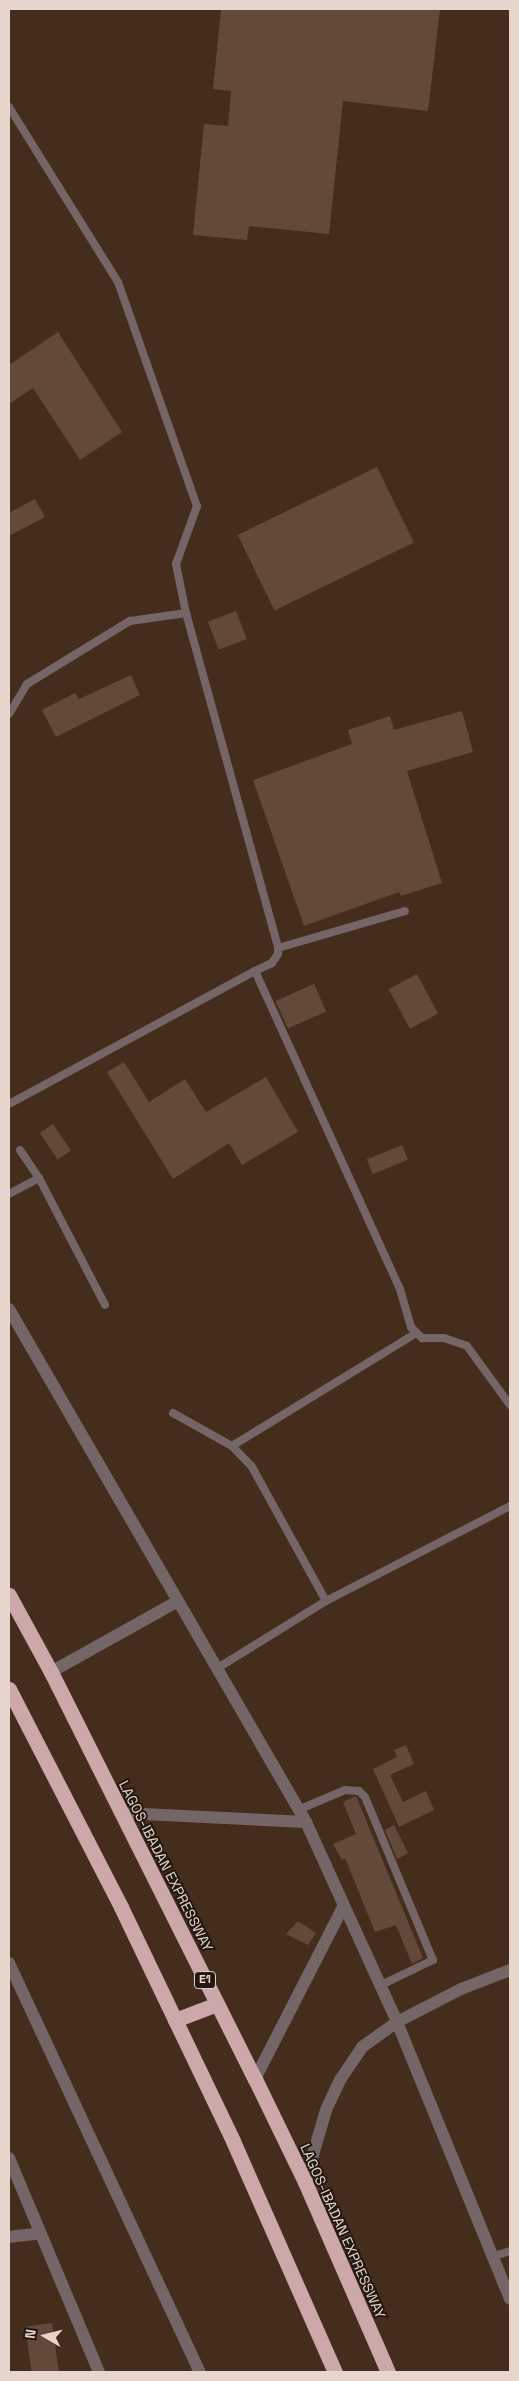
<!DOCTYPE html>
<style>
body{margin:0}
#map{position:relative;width:519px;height:2381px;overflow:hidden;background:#452d1d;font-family:"Space Grotesk",sans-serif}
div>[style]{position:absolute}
.building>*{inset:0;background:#634939;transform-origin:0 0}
.service>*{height:8px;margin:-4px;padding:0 4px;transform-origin:4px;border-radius:4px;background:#746566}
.minor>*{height:12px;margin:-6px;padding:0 6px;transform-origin:6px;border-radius:6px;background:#746566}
.motorway>*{height:15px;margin:-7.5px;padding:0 7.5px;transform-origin:7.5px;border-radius:7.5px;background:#cda8aa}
span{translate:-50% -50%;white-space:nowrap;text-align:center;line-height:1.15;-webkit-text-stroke:4px #231811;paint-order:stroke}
.shield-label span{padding:1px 4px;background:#231811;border:1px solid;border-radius:4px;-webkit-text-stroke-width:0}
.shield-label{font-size:12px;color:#e6d6cc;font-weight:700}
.street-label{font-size:14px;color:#e6d6cc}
.frame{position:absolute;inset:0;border:10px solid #e6d6cc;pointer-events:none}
.north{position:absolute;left:20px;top:2311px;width:50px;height:50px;-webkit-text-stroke:4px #231811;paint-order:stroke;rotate:278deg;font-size:14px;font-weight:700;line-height:20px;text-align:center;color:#e6d6cc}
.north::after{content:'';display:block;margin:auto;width:18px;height:22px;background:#e6d6cc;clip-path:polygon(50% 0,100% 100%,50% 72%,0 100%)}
</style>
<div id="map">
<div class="building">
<i style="clip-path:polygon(221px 9px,440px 9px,428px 111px,343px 101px,329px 234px,249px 226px,247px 240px,193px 235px,204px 124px,228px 126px,231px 91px,213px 89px)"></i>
<i style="clip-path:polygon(58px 332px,122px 432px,80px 460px,33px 388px,9px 404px,9px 365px)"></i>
<i style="left:377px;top:467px;width:84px;height:155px;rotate:64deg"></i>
<i style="clip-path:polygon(35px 499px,45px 517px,9px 536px,9px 513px)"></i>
<i style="left:236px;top:611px;width:30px;height:30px;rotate:69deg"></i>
<i style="clip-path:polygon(131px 675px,140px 695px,56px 737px,42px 710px,75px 693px,79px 699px)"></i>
<i style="clip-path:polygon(462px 711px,473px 752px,407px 771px,442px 883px,401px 896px,399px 892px,304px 926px,253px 780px,352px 744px,348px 730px,390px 716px,394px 730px)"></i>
<i style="left:417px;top:974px;width:45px;height:32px;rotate:62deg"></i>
<i style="left:314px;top:984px;width:30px;height:42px;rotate:66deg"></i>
<i style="clip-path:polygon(124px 1062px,149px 1102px,185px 1079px,206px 1112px,266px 1077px,298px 1132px,242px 1165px,229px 1143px,173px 1179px,107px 1072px)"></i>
<i style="left:53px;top:1124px;width:32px;height:16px;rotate:56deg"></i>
<i style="left:402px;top:1145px;width:16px;height:38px;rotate:68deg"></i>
<i style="clip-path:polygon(406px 1745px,414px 1764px,390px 1775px,403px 1802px,426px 1791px,434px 1810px,399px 1827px,373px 1769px,397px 1757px,394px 1750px)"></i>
<i style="clip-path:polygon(356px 1796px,423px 1958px,412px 1964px,396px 1925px,375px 1932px,345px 1858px,342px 1860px,333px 1844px,356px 1834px,343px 1802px)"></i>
<i style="clip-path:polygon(394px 1825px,408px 1853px,397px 1859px,385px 1830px)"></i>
<i style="clip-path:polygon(298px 1921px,316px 1933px,308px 1945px,286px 1934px)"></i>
<i style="left:52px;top:2323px;width:49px;height:27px;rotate:82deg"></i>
</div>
<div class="service">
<i style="left:9px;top:107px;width:206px;rotate:58.1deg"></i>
<i style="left:118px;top:282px;width:238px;rotate:70.6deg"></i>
<i style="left:197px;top:506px;width:62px;rotate:109.9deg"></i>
<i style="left:176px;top:564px;width:50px;rotate:78.5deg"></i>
<i style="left:9px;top:714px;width:35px;rotate:-59deg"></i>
<i style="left:27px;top:684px;width:121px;rotate:-31.5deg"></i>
<i style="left:130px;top:621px;width:57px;rotate:-8.1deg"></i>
<i style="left:186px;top:613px;width:347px;rotate:74.6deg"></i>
<i style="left:278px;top:948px;width:6px;rotate:90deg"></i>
<i style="left:278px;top:954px;width:11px;rotate:124deg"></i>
<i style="left:272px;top:963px;width:19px;rotate:155deg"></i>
<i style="left:255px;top:971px;width:349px;rotate:65.5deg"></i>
<i style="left:400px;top:1289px;width:40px;rotate:74deg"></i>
<i style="left:411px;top:1327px;width:16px;rotate:45deg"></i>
<i style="left:422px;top:1338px;width:22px"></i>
<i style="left:444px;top:1338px;width:24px;rotate:19deg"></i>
<i style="left:467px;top:1346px;width:73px;rotate:53.9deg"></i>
<i style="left:278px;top:948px;width:132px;rotate:-16.2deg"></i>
<i style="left:9px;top:1104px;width:280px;rotate:-28.4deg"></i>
<i style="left:20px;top:1150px;width:34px;rotate:56deg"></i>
<i style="left:39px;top:1178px;width:143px;rotate:62.5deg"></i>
<i style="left:9px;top:1194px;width:34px;rotate:-28deg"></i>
<i style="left:173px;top:1413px;width:68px;rotate:29.2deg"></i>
<i style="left:232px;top:1446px;width:29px;rotate:46deg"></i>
<i style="left:252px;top:1467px;width:153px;rotate:61.1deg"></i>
<i style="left:232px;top:1446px;width:215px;rotate:-31.5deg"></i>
<i style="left:216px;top:1669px;width:129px;rotate:-31.7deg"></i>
<i style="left:326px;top:1601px;width:207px;rotate:-27.3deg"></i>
<i style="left:298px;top:1810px;width:51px;rotate:-23.1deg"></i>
<i style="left:345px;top:1790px;width:14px;rotate:4deg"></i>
<i style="left:359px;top:1791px;width:8px;rotate:45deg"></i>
<i style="left:365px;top:1797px;width:177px;rotate:67.4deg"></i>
<i style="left:433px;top:1960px;width:58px;rotate:154.3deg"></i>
<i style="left:494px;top:2256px;width:17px;rotate:-17deg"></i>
</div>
<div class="minor">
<i style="left:9px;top:1309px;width:593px;rotate:59.93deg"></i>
<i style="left:306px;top:1822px;width:220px;rotate:65.5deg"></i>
<i style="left:397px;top:2022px;width:299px;rotate:67.8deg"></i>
<i style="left:51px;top:1672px;width:143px;rotate:-29.2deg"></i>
<i style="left:122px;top:1813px;width:184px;rotate:2.8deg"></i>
<i style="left:9px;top:1963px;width:451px;rotate:65deg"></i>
<i style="left:255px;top:2079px;width:193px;rotate:-62.9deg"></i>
<i style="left:9px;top:2158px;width:232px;rotate:67.2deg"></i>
<i style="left:305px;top:2182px;width:75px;rotate:-73.7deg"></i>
<i style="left:326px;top:2110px;width:33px;rotate:-65deg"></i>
<i style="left:340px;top:2080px;width:40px;rotate:-56deg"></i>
<i style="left:362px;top:2047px;width:43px;rotate:-35.5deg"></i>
<i style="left:397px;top:2022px;width:72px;rotate:-27.3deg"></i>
<i style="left:461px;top:1989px;width:53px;rotate:-21.2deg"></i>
<i style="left:9px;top:2237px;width:31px;rotate:-7deg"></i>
</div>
<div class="motorway">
<i style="left:9px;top:1595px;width:88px;rotate:61.4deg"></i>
<i style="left:51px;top:1672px;width:455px;rotate:63.4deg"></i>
<i style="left:255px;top:2079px;width:114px;rotate:64.1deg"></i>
<i style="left:305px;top:2182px;width:207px;rotate:66.4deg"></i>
<i style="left:9px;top:1689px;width:245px;rotate:62.8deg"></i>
<i style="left:121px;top:1907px;width:259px;rotate:64.4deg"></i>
<i style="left:233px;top:2141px;width:253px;rotate:66.2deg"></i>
<i style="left:175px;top:2020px;width:45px;rotate:-20.9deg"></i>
</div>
<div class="shield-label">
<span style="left:205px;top:1980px">E1</span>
</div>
<div class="street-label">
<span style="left:166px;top:1866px;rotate:63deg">LAGOS-IBADAN EXPRESSWAY</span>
<span style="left:343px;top:2231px;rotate:66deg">LAGOS-IBADAN EXPRESSWAY</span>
</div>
<div class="frame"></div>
<div class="north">N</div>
</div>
